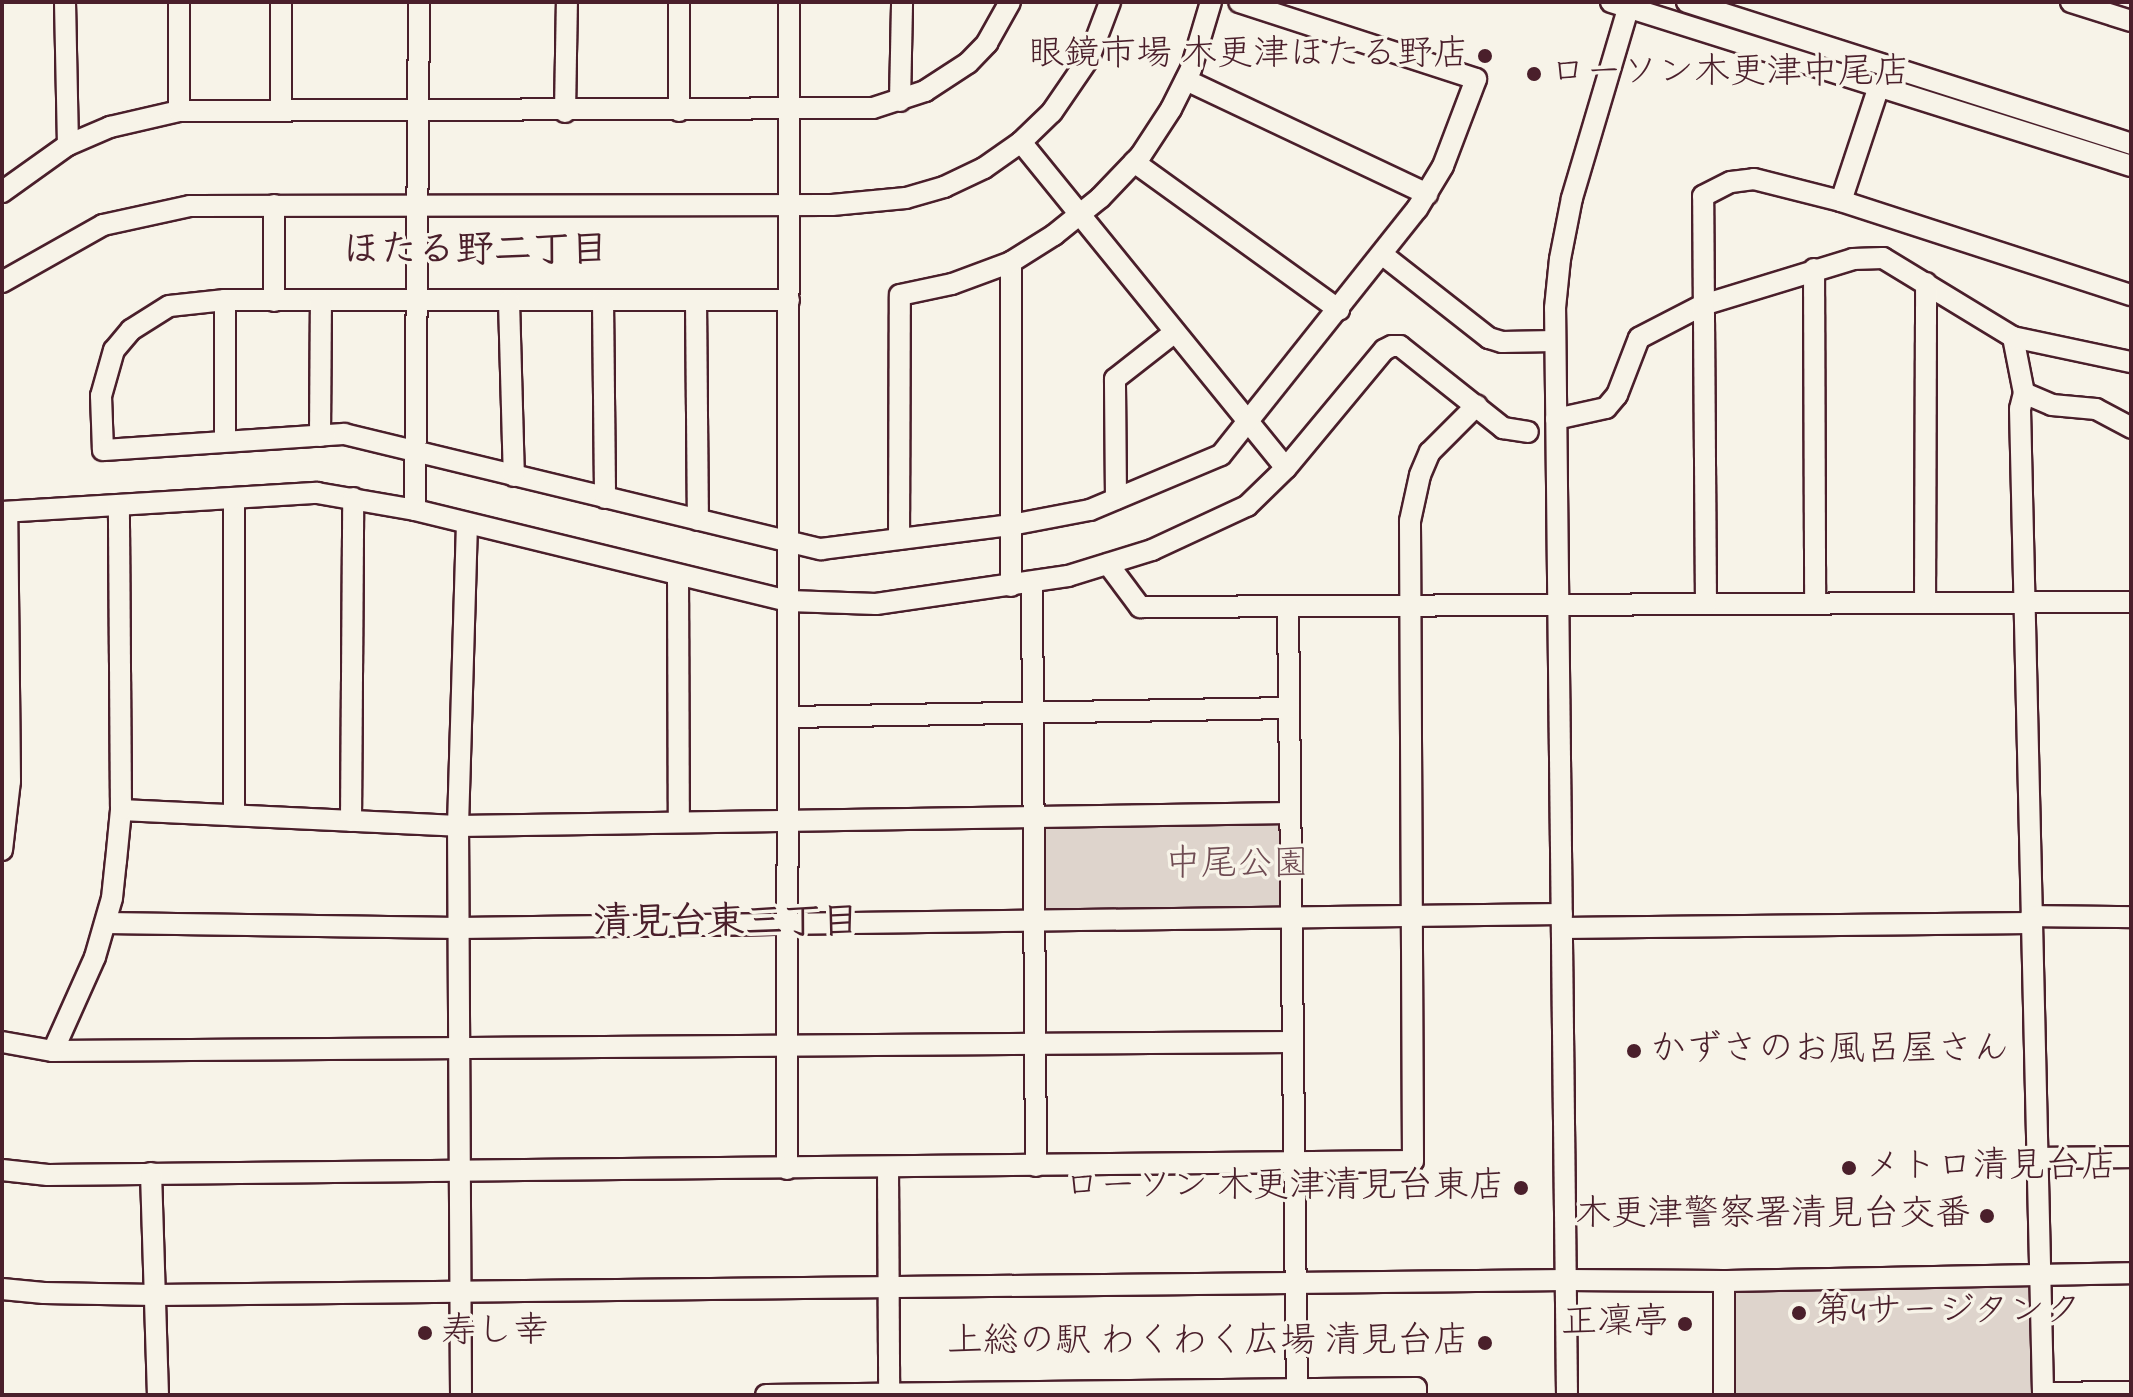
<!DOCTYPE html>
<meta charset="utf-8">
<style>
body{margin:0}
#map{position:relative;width:2133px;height:1397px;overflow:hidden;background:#f7f3e8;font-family:"Indie Flower","Klee One",sans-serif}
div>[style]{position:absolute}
.green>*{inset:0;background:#ded4cc;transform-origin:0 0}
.roads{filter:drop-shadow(2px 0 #4a1f2b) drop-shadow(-2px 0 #4a1f2b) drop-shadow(0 2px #4a1f2b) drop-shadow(0 -2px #4a1f2b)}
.minor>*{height:20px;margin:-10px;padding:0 10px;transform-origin:10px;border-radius:10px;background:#f7f3e8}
.dots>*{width:22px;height:22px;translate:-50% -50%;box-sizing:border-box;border:4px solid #f7f3e8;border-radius:50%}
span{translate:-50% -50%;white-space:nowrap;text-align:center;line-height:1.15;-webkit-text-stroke:7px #f7f3e8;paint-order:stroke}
.poi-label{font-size:36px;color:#4a1f2b}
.right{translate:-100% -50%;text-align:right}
.left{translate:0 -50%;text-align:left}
.park-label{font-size:36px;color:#6f4c53}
.neighbourhood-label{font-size:38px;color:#4a1f2b;font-weight:700}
.frame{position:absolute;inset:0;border:4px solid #4a1f2b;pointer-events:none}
</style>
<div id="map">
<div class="green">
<i style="left:1290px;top:813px;width:105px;height:258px;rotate:89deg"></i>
<i style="left:2036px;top:1279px;width:116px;height:306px;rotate:90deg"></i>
</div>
<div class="roads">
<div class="minor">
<i style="left:65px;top:2px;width:143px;rotate:88.8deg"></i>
<i style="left:1611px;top:2px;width:545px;rotate:17.5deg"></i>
<i style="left:1687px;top:2px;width:466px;rotate:17.7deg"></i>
<i style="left:2071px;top:2px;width:63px;rotate:17.6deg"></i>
<i style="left:1186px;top:80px;width:267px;rotate:25.3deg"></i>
<i style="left:900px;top:101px;width:99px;rotate:-88.8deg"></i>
<i style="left:179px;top:111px;width:109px;rotate:-90deg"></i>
<i style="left:281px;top:111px;width:109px;rotate:-90deg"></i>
<i style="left:679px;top:111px;width:109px;rotate:-90deg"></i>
<i style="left:565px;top:112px;width:110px;rotate:-89deg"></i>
<i style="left:1021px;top:142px;width:420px;rotate:50.9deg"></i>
<i style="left:1134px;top:162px;width:253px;rotate:35.8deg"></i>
<i style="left:2px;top:192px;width:81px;rotate:-35.5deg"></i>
<i style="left:68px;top:145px;width:46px;rotate:-23.2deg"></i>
<i style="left:110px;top:127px;width:71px;rotate:-13.1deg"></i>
<i style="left:179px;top:111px;width:694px;rotate:-0.25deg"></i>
<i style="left:873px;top:108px;width:55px;rotate:-18.1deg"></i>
<i style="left:925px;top:91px;width:51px;rotate:-33.1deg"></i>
<i style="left:968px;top:63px;width:28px;rotate:-46deg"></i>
<i style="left:987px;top:43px;width:47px;rotate:-60.7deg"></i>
<i style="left:1841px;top:201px;width:121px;rotate:-71.7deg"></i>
<i style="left:1383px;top:255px;width:135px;rotate:38.1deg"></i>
<i style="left:1489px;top:338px;width:14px;rotate:17deg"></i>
<i style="left:1502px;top:342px;width:53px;rotate:-1.1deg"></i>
<i style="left:1011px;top:262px;width:324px;rotate:90deg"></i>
<i style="left:1814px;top:269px;width:335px;rotate:89.8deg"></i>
<i style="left:2px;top:282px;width:116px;rotate:-29.4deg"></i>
<i style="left:103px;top:225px;width:89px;rotate:-12.3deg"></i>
<i style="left:190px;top:206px;width:642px;rotate:-0.09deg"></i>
<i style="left:832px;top:205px;width:74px;rotate:-5.4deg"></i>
<i style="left:906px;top:198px;width:40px;rotate:-16deg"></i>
<i style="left:944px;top:187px;width:44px;rotate:-25.4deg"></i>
<i style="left:984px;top:168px;width:45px;rotate:-35.1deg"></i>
<i style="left:1021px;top:142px;width:43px;rotate:-44.1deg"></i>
<i style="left:1052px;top:112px;width:65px;rotate:-55.6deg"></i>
<i style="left:1089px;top:58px;width:60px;rotate:-69.4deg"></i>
<i style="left:696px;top:300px;width:220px;rotate:89.5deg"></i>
<i style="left:789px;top:300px;width:564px;rotate:180deg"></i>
<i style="left:225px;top:300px;width:56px;rotate:173.9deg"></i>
<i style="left:169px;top:306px;width:45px;rotate:147.7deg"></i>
<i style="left:131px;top:330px;width:26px;rotate:130deg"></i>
<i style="left:114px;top:350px;width:48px;rotate:105.8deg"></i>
<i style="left:101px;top:396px;width:54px;rotate:87.9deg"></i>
<i style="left:103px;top:450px;width:242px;rotate:-3.8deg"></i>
<i style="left:344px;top:434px;width:491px;rotate:13.6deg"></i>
<i style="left:821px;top:549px;width:192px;rotate:-7.2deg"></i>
<i style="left:1011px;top:525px;width:80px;rotate:-10.8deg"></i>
<i style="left:1090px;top:510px;width:142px;rotate:-22.8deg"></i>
<i style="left:1221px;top:455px;width:315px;rotate:-51.5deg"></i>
<i style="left:1417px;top:209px;width:50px;rotate:-58.8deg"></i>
<i style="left:1443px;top:166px;width:93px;rotate:-69.2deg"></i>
<i style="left:1476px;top:79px;width:249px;rotate:-162deg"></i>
<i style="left:274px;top:301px;width:96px;rotate:-90deg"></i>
<i style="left:509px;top:301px;width:175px;rotate:88.4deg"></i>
<i style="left:603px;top:301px;width:197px;rotate:89.4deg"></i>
<i style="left:2013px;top:337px;width:57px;rotate:78.9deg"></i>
<i style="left:2024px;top:393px;width:16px;rotate:104deg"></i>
<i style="left:2020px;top:409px;width:986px;rotate:88.66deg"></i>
<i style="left:2024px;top:393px;width:30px;rotate:23deg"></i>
<i style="left:2052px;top:405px;width:44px;rotate:5.2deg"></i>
<i style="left:2096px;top:409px;width:40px;rotate:28deg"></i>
<i style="left:1556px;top:419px;width:51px;rotate:-12.4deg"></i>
<i style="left:1606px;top:408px;width:17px;rotate:-50deg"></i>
<i style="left:1617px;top:395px;width:61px;rotate:-68.9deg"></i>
<i style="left:1639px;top:338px;width:72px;rotate:-27.3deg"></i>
<i style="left:1703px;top:305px;width:157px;rotate:-17deg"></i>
<i style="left:1853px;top:259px;width:30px;rotate:-2deg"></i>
<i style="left:1883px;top:258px;width:152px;rotate:31.3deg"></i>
<i style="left:2013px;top:337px;width:121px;rotate:12deg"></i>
<i style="left:320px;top:436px;width:135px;rotate:-89.6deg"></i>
<i style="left:225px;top:441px;width:141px;rotate:-90deg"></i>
<i style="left:234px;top:498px;width:317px;rotate:90deg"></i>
<i style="left:1116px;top:499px;width:120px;rotate:-90.5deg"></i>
<i style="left:1115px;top:379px;width:76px;rotate:-38.1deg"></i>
<i style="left:415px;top:510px;width:508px;rotate:-89.55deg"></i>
<i style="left:2px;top:512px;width:316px;rotate:-3.5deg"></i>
<i style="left:317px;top:493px;width:99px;rotate:9.8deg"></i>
<i style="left:415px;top:510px;width:385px;rotate:13.7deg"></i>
<i style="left:789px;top:601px;width:87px;rotate:2deg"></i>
<i style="left:876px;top:604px;width:194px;rotate:-8.3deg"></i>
<i style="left:1068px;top:576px;width:88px;rotate:-17.2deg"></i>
<i style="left:1152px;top:550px;width:105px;rotate:-24.9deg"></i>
<i style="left:1247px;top:506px;width:54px;rotate:-44.3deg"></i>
<i style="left:1286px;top:468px;width:153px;rotate:-50.3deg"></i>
<i style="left:1384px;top:350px;width:9px;rotate:-27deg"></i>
<i style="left:1392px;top:346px;width:8px"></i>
<i style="left:1400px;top:346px;width:132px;rotate:38.5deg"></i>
<i style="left:1503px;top:428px;width:25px;rotate:9deg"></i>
<i style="left:899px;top:539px;width:244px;rotate:-89.8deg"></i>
<i style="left:900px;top:295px;width:53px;rotate:-11.9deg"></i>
<i style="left:952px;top:284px;width:63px;rotate:-20.4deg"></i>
<i style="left:1011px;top:262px;width:51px;rotate:-32.1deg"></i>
<i style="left:1054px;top:235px;width:59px;rotate:-38.8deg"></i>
<i style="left:1100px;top:198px;width:59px;rotate:-46.4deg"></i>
<i style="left:1141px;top:155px;width:55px;rotate:-56.9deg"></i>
<i style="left:1171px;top:109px;width:45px;rotate:-63.4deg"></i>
<i style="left:1191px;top:69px;width:70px;rotate:-73.4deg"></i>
<i style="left:1108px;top:564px;width:54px;rotate:53.3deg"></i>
<i style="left:1140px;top:607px;width:991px;rotate:-0.29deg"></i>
<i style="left:678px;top:575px;width:247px;rotate:89.8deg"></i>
<i style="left:1032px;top:583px;width:583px;rotate:89.61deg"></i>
<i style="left:1925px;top:603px;width:320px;rotate:-89.8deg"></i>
<i style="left:1706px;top:604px;width:408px;rotate:-90.4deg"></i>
<i style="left:1703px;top:196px;width:31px;rotate:-27deg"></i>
<i style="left:1731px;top:182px;width:23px;rotate:-7deg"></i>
<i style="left:1754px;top:179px;width:90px;rotate:14.2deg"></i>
<i style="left:1841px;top:201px;width:305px;rotate:18deg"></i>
<i style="left:1288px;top:607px;width:788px;rotate:89.35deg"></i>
<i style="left:789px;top:717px;width:500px;rotate:-1.03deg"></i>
<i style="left:121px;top:810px;width:337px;rotate:2.7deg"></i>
<i style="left:458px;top:826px;width:832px;rotate:-0.9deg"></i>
<i style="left:351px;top:821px;width:323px;rotate:-89.6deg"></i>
<i style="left:2px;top:850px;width:69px;rotate:-83.4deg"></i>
<i style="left:10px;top:781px;width:269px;rotate:-90.6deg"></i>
<i style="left:2031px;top:916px;width:100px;rotate:0.6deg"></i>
<i style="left:106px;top:923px;width:353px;rotate:0.8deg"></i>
<i style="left:459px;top:928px;width:1103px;rotate:-0.73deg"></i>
<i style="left:1562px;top:928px;width:469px;rotate:-0.6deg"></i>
<i style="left:2px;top:1042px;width:52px;rotate:10deg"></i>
<i style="left:53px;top:1051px;width:1239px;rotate:-0.42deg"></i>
<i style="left:53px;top:1051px;width:103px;rotate:-65.9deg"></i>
<i style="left:95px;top:957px;width:61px;rotate:-73.9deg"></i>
<i style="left:112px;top:898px;width:37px;rotate:-84deg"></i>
<i style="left:116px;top:861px;width:51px;rotate:-84.4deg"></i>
<i style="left:121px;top:810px;width:305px;rotate:-90.4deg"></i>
<i style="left:2038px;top:1158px;width:93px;rotate:-0.6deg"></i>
<i style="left:888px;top:1168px;width:225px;rotate:89.7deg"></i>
<i style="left:787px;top:1169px;width:1167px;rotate:-89.9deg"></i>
<i style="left:2px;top:1170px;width:46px;rotate:6.2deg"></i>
<i style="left:48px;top:1175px;width:1365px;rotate:-0.59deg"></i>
<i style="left:1413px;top:1161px;width:640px;rotate:-90.27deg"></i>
<i style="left:1410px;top:521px;width:47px;rotate:-77.7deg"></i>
<i style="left:1420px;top:475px;width:25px;rotate:-67deg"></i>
<i style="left:1430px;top:452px;width:66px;rotate:-45deg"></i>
<i style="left:151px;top:1173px;width:222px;rotate:88.2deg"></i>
<i style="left:1724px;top:1281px;width:114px;rotate:90deg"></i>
<i style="left:2px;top:1289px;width:42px;rotate:5.4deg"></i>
<i style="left:44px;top:1293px;width:111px;rotate:1deg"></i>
<i style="left:155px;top:1295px;width:1411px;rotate:-0.61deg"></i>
<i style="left:1566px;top:1280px;width:158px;rotate:0.4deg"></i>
<i style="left:1724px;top:1281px;width:407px;rotate:-1.1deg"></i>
<i style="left:2043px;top:1393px;width:88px;rotate:-0.7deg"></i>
<i style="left:461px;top:1395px;width:569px;rotate:-90.3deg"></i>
<i style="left:458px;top:826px;width:303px;rotate:-88.3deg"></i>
<i style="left:766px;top:1395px;width:650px;rotate:-0.62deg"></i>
<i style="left:1416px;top:1388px;width:7px;rotate:90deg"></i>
<i style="left:1567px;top:1395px;width:1087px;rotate:-90.63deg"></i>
<i style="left:1555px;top:308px;width:49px;rotate:-84.2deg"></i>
<i style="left:1560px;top:259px;width:62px;rotate:-78.9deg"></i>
<i style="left:1572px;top:198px;width:204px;rotate:-73.5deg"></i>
</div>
</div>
<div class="dots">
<i style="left:1485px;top:56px;background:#4a1f2b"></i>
<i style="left:1534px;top:74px;background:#4a1f2b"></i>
<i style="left:1634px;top:1051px;background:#4a1f2b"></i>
<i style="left:1849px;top:1168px;background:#4a1f2b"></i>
<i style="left:1521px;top:1188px;background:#4a1f2b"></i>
<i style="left:1987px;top:1216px;background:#4a1f2b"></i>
<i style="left:1799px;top:1313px;background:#4a1f2b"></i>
<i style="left:1685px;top:1324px;background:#4a1f2b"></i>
<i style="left:425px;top:1333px;background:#4a1f2b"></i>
<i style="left:1485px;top:1343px;background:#4a1f2b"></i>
</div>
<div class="poi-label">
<span class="right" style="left:1469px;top:56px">眼鏡市場 木更津ほたる野店</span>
<span class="left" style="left:1550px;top:74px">ローソン木更津中尾店</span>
<span class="left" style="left:1650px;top:1051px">かずさのお風呂屋さん</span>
<span class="left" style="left:1865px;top:1168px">メトロ清見台店</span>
<span class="right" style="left:1505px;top:1188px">ローソン 木更津清見台東店</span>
<span class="right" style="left:1971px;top:1216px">木更津警察署清見台交番</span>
<span class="left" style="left:1815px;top:1313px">第4サージタンク</span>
<span class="right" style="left:1669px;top:1324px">正凜亭</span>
<span class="left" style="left:441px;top:1333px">寿し幸</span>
<span class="right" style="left:1469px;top:1343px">上総の駅 わくわく広場 清見台店</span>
</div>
<div class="park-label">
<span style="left:1237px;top:866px">中尾公園</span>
</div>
<div class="neighbourhood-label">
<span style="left:475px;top:253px">ほたる野二丁目</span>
<span style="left:726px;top:925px">清見台東三丁目</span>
</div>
<div class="frame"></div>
</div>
